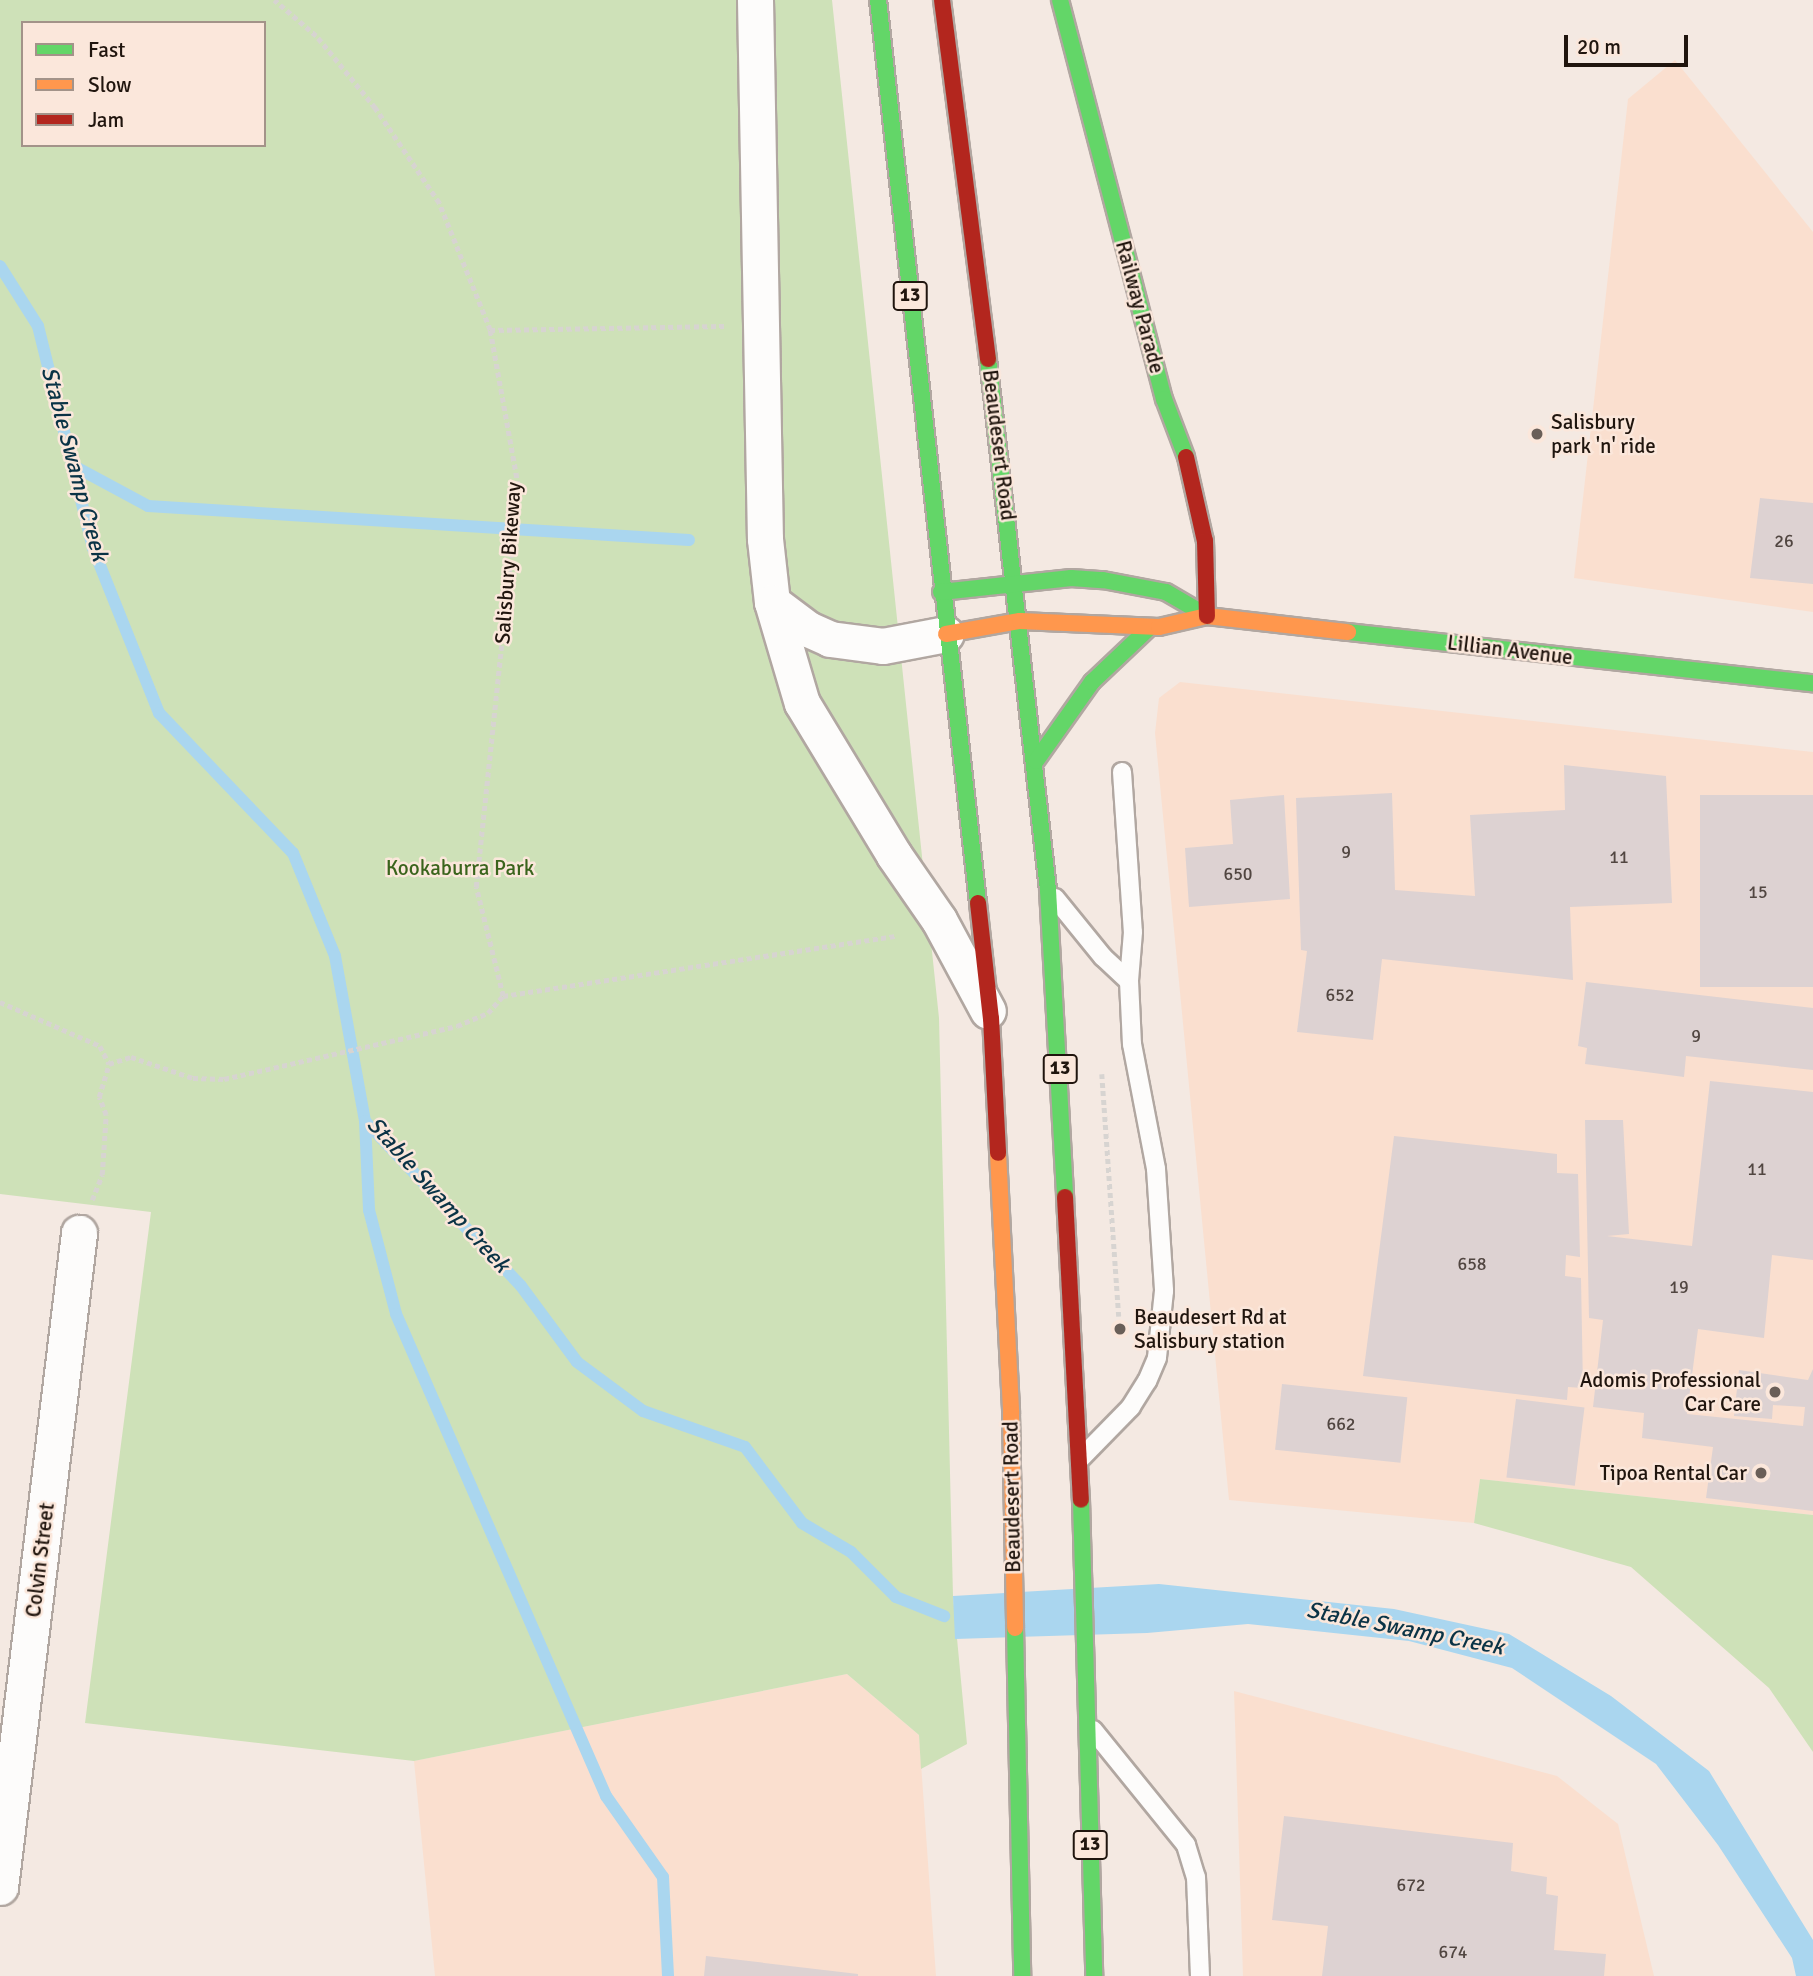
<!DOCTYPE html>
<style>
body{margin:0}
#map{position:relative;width:1813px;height:1976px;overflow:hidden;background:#f4e9e2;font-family:Signika,sans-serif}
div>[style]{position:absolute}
.built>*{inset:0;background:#fadfcf}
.green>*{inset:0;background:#cee1b8}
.water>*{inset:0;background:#aad6ef}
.stream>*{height:12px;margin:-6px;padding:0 6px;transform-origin:6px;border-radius:6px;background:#aad6ef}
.building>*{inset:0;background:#ddd2d2;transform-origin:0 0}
.path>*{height:4.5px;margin-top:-2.25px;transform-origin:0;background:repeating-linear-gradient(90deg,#d7d4d1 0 5px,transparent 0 8.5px)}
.roads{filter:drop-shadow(2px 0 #b1a7a1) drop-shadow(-2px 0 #b1a7a1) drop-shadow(0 2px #b1a7a1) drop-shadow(0 -2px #b1a7a1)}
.lane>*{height:18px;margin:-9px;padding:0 9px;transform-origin:9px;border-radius:9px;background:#fdfcfb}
.street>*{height:35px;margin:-17.5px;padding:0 17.5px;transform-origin:17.5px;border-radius:17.5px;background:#fdfcfb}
.fast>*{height:16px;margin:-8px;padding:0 8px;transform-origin:8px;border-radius:8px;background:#63d668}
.slow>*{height:16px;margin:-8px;padding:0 8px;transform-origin:8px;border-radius:8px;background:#ff974d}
.jam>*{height:16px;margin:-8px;padding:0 8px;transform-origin:8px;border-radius:8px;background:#b3261e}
.dots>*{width:19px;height:19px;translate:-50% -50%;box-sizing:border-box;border:4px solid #fbe7db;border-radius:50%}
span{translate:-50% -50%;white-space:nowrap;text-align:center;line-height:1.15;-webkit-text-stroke:5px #fbe7db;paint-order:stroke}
.number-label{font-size:18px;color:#514641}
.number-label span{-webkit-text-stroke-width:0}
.shield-label span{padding:2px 5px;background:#fbe7db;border:2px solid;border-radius:5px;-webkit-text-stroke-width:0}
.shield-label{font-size:19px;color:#20150e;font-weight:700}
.street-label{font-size:21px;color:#20150e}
.poi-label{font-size:21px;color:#20150e}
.left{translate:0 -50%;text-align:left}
.right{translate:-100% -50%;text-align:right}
.park-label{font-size:21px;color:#3a641c}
.water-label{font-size:23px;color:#0a3346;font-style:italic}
.legend{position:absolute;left:21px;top:21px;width:245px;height:126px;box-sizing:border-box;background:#fbe7db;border:2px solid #a39389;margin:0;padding:9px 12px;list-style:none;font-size:21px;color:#20150e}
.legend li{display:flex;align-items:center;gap:14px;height:35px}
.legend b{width:35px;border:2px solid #a39389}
.scale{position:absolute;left:1564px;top:35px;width:124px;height:32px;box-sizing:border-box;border:4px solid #20150e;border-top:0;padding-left:9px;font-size:21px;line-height:24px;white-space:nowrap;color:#20150e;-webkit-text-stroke:5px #fbe7db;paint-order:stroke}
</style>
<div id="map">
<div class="built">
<i style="clip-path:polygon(1675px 60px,1813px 232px,1813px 612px,1574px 578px,1628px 99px)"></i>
<i style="clip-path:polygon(1180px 682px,1813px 752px,1813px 1515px,1480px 1479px,1474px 1523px,1229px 1500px,1155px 733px,1159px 698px)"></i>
<i style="clip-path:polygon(847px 1674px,919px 1735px,936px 1976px,435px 1976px,414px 1761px)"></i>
<i style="clip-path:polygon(1234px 1691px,1557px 1776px,1618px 1824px,1654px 1976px,1243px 1976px)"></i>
</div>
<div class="green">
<i style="clip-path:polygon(evenodd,0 0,832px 0,939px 1018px,953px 1596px,967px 1744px,921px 1769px,919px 1735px,847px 1674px,414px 1761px,85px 1723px,151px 1212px,0 1194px,0 0,23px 23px,264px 23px,264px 145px,23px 145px,23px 23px)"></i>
<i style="clip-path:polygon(1480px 1479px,1813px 1515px,1813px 1752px,1769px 1688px,1631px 1567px,1474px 1523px)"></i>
</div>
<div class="water">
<i style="clip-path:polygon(1159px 1584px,1394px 1609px,1509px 1634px,1611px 1696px,1709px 1771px,1813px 1940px,1813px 1976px,1796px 1976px,1792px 1958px,1718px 1845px,1656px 1764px,1512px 1668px,1409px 1641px,1248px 1624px,1147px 1633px,955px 1639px,953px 1596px)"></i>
</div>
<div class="stream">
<i style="left:0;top:266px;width:71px;rotate:57.7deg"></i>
<i style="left:38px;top:326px;width:229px;rotate:76.1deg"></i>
<i style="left:93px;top:548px;width:178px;rotate:68.2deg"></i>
<i style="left:159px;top:713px;width:194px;rotate:46.3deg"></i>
<i style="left:293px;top:853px;width:111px;rotate:67.8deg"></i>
<i style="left:335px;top:956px;width:168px;rotate:79.7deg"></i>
<i style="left:365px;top:1121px;width:227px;rotate:46.6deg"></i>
<i style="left:521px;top:1286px;width:94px;rotate:53.6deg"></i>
<i style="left:577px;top:1362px;width:82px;rotate:36.6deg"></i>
<i style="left:643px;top:1411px;width:108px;rotate:19.4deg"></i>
<i style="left:745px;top:1447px;width:95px;rotate:53.1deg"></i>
<i style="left:802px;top:1523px;width:57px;rotate:30.6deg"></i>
<i style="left:851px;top:1552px;width:64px;rotate:45deg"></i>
<i style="left:896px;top:1597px;width:52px;rotate:21.6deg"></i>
<i style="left:72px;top:465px;width:86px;rotate:28.3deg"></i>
<i style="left:148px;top:506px;width:542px;rotate:3.6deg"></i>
<i style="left:365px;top:1121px;width:89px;rotate:87.4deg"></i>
<i style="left:369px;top:1210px;width:107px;rotate:75.4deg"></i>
<i style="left:396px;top:1314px;width:526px;rotate:66.46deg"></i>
<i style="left:606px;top:1796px;width:99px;rotate:54.9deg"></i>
<i style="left:663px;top:1877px;width:99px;rotate:87.1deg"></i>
</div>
<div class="building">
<i style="clip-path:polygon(1760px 498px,1813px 503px,1813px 584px,1750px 578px)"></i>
<i style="clip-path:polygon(1564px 765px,1666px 776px,1672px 903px,1570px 907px,1573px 980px,1382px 959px,1373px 1040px,1297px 1032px,1307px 951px,1301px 950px,1296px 798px,1392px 793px,1395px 890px,1475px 896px,1470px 815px,1565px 810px)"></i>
<i style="clip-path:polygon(1284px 795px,1290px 899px,1189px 907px,1185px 848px,1233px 844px,1230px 800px)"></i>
<i style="left:1813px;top:795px;width:192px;height:113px;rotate:90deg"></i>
<i style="clip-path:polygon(1586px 982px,1813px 1008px,1813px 1070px,1686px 1056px,1684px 1077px,1585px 1064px,1587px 1048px,1578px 1046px)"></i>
<i style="clip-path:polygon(1710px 1081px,1813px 1092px,1813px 1260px,1772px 1255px,1764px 1338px,1698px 1329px,1687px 1414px,1803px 1426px,1805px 1407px,1773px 1405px,1772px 1419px,1734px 1416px,1739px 1370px,1808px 1380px,1813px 1369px,1813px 1511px,1706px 1498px,1713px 1447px,1642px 1438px,1644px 1413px,1593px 1407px,1603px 1320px,1589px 1318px,1585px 1120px,1623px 1120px,1629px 1234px,1607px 1236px,1692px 1246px)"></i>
<i style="clip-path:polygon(1394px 1136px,1557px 1154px,1557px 1173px,1578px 1174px,1580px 1257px,1566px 1255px,1565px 1276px,1581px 1278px,1583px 1388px,1568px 1387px,1567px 1400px,1363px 1376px)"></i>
<i style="left:1282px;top:1384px;width:126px;height:66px;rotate:6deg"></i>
<i style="left:1516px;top:1399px;width:69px;height:79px;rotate:7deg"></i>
<i style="clip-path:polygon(1284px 1816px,1513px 1843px,1511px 1871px,1547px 1877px,1546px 1894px,1558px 1896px,1554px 1950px,1606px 1954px,1604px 1976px,1322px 1976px,1328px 1926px,1272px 1920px)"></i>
<i style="clip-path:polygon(706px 1956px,858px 1974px,858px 1976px,704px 1976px)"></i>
</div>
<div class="path">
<i style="left:490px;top:330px;width:234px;rotate:-1deg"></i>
<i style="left:503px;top:996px;width:399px;rotate:-8.7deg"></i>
<i style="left:0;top:1002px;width:109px;rotate:23.7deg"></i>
<i style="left:100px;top:1046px;width:20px;rotate:63deg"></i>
<i style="left:1102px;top:1074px;width:243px;rotate:86deg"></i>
<i style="left:92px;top:1200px;width:27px;rotate:-68deg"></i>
<i style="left:102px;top:1175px;width:60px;rotate:-86.2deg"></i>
<i style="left:106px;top:1115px;width:19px;rotate:-111deg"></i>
<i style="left:99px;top:1097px;width:34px;rotate:-73deg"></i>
<i style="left:109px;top:1064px;width:23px;rotate:-18deg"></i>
<i style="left:131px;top:1057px;width:65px;rotate:18.7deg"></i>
<i style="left:193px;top:1078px;width:31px;rotate:2deg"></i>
<i style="left:224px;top:1079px;width:239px;rotate:-12.8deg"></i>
<i style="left:457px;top:1026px;width:34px;rotate:-23deg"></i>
<i style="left:488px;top:1013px;width:23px;rotate:-49deg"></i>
<i style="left:503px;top:996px;width:112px;rotate:-103.9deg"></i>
<i style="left:476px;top:887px;width:403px;rotate:-84deg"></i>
<i style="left:518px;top:486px;width:158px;rotate:-100.2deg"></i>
<i style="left:490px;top:330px;width:137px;rotate:-111.9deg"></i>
<i style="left:439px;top:203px;width:115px;rotate:-124deg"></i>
<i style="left:375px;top:108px;width:93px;rotate:-129.3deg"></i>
<i style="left:316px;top:36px;width:55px;rotate:-139.4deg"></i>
</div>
<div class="roads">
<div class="lane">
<i style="left:1122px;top:772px;width:160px;rotate:86.1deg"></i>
<i style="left:1133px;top:932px;width:49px;rotate:94.7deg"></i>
<i style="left:1055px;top:898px;width:76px;rotate:50.9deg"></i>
<i style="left:1103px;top:957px;width:35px;rotate:43deg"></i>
<i style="left:1129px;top:981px;width:63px;rotate:87.3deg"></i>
<i style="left:1132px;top:1044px;width:127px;rotate:79.1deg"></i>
<i style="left:1156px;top:1169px;width:122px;rotate:86.2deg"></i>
<i style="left:1164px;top:1291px;width:67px;rotate:96deg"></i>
<i style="left:1157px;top:1358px;width:25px;rotate:113deg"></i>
<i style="left:1147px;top:1381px;width:31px;rotate:122deg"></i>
<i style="left:1131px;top:1407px;width:71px;rotate:134.4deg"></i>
<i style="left:1093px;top:1730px;width:148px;rotate:51deg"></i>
<i style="left:1186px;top:1845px;width:34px;rotate:73deg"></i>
<i style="left:1196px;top:1877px;width:99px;rotate:87.7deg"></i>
</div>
<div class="street">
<i style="left:755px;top:0;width:539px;rotate:88.94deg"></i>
<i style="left:765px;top:539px;width:63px;rotate:83.7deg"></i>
<i style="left:772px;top:602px;width:105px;rotate:73.5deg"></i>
<i style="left:802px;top:703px;width:178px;rotate:58.8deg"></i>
<i style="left:894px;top:855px;width:79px;rotate:55.3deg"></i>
<i style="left:939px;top:920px;width:103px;rotate:61.7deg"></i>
<i style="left:772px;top:602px;width:45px;rotate:36.9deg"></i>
<i style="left:808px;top:629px;width:24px;rotate:24deg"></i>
<i style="left:830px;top:639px;width:53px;rotate:7.5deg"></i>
<i style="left:883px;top:646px;width:64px;rotate:-10.8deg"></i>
<i style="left:0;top:1887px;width:659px;rotate:-83.11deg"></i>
</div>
<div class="fast">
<i style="left:878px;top:0;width:909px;rotate:83.68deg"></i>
<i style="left:1060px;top:0;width:412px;rotate:75.4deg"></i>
<i style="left:1164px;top:399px;width:62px;rotate:69.2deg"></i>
<i style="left:988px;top:359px;width:534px;rotate:83.55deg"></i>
<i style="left:1048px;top:890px;width:307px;rotate:86.8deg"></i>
<i style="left:941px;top:592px;width:131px;rotate:-6.1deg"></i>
<i style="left:1071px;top:578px;width:32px;rotate:4deg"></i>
<i style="left:1103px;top:580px;width:64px;rotate:10.8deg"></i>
<i style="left:1166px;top:592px;width:48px;rotate:30.3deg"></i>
<i style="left:1348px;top:632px;width:468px;rotate:6.3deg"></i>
<i style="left:1036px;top:761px;width:97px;rotate:-54.7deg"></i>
<i style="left:1092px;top:682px;width:80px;rotate:-43.5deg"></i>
<i style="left:1081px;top:1500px;width:476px;rotate:88.4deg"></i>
<i style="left:1015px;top:1628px;width:348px;rotate:88.8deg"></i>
</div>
<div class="slow">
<i style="left:946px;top:634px;width:75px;rotate:-10deg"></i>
<i style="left:1020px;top:621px;width:139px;rotate:2.5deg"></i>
<i style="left:1159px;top:627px;width:49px;rotate:-12.9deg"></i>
<i style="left:1207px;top:616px;width:142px;rotate:6.5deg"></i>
<i style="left:998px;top:1153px;width:261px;rotate:87.1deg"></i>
<i style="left:1011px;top:1414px;width:214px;rotate:88.9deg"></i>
</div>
<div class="jam">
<i style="left:942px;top:0;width:362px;rotate:82.7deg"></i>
<i style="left:1186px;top:457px;width:86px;rotate:77.3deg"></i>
<i style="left:1205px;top:541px;width:75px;rotate:88.5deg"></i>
<i style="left:978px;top:903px;width:116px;rotate:83.6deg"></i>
<i style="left:991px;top:1018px;width:135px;rotate:87deg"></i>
<i style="left:1065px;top:1197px;width:303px;rotate:87deg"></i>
</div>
</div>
<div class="dots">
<i style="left:1537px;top:434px;background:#6a5f58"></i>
<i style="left:1120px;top:1329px;background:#6a5f58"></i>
<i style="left:1775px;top:1392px;background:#6a5f58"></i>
<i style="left:1761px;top:1473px;background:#6a5f58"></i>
</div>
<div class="number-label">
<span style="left:1784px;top:541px">26</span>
<span style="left:1346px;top:852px">9</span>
<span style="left:1619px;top:857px">11</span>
<span style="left:1238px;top:874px">650</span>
<span style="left:1758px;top:892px">15</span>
<span style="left:1340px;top:995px">652</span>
<span style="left:1696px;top:1036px">9</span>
<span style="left:1757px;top:1169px">11</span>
<span style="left:1472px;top:1264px">658</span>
<span style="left:1679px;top:1287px">19</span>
<span style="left:1341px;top:1424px">662</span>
<span style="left:1411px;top:1885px">672</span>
<span style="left:1453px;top:1952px">674</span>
</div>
<div class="shield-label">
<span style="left:910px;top:296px">13</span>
<span style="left:1060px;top:1069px">13</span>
<span style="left:1090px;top:1845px">13</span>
</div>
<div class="street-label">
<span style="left:1140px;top:307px;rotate:75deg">Railway Parade</span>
<span style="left:999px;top:445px;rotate:83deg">Beaudesert Road</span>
<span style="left:508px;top:563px;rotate:-86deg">Salisbury Bikeway</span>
<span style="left:1510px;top:650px;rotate:7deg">Lillian Avenue</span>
<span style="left:1012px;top:1497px;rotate:-91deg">Beaudesert Road</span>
<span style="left:40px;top:1560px;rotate:-83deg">Colvin Street</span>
</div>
<div class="poi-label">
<span class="left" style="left:1551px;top:434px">Salisbury<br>park 'n' ride</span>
<span class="left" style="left:1134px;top:1329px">Beaudesert Rd at<br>Salisbury station</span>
<span class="right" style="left:1761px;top:1392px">Adomis Professional<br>Car Care</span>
<span class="right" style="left:1747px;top:1473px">Tipoa Rental Car</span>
</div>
<div class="park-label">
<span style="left:460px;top:868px">Kookaburra Park</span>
</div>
<div class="water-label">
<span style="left:74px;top:464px;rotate:75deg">Stable Swamp Creek</span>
<span style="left:438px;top:1195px;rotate:48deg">Stable Swamp Creek</span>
<span style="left:1405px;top:1629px;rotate:11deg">Stable Swamp Creek</span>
</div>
<ul class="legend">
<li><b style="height:9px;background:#63d668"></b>Fast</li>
<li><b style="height:9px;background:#ff974d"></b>Slow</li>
<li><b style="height:9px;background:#b3261e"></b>Jam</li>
</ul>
<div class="scale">20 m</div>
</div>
